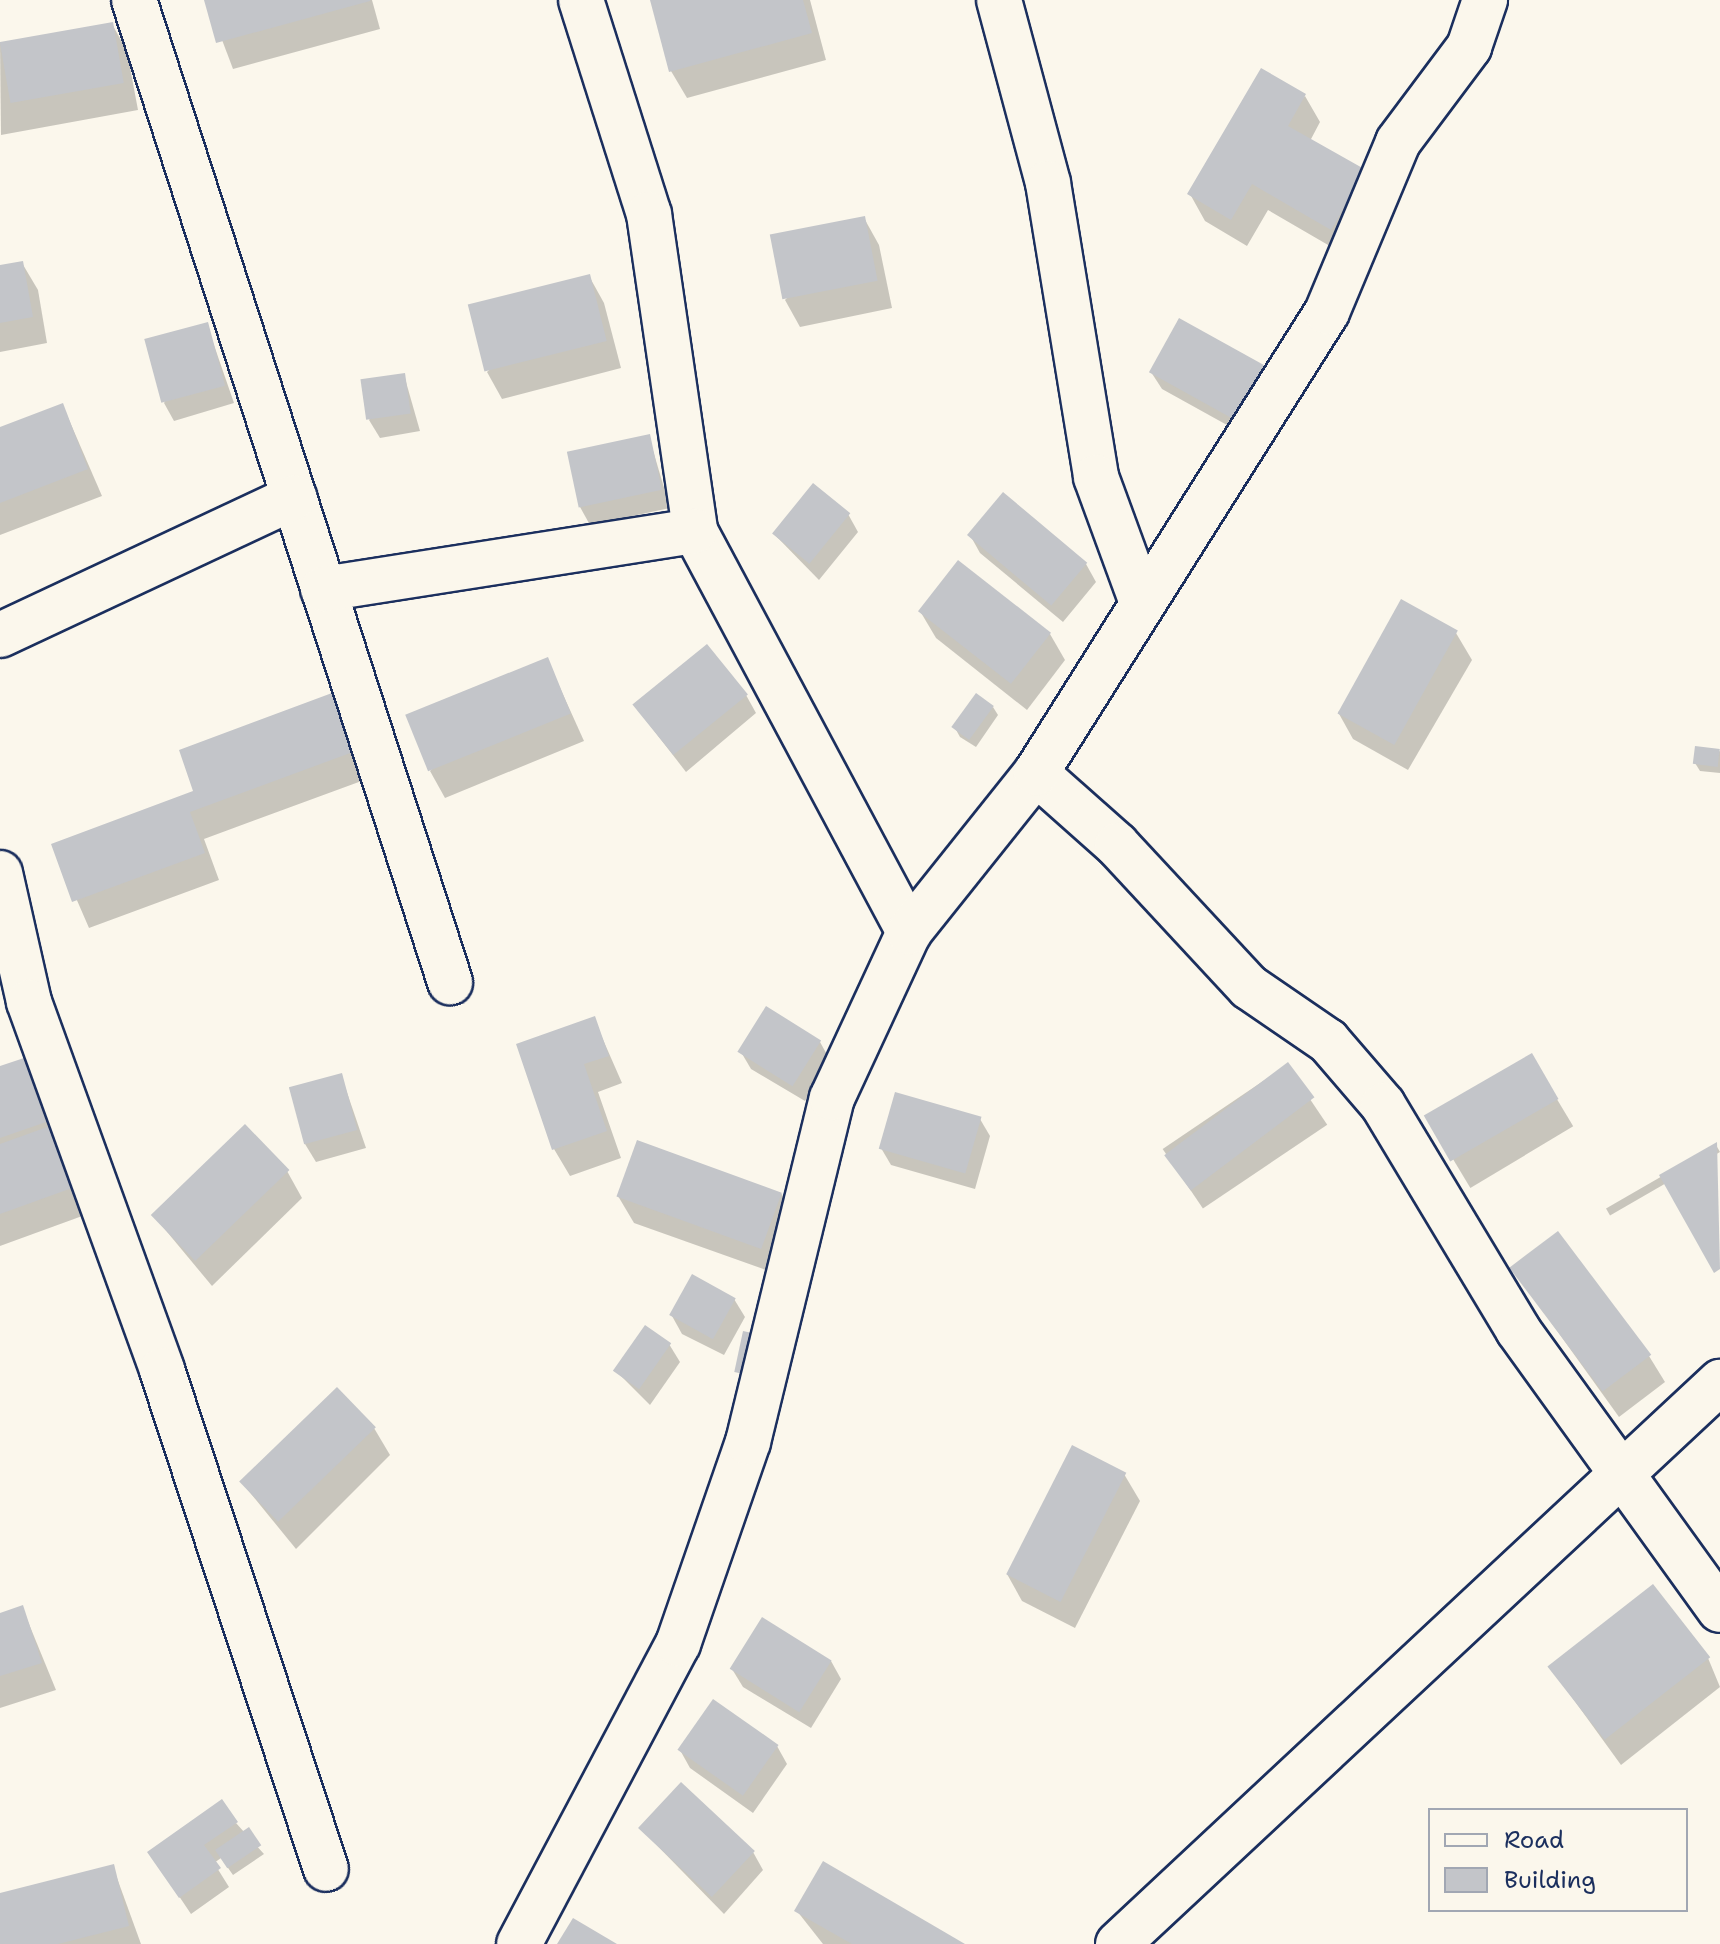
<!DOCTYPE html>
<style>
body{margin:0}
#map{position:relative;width:1720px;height:1944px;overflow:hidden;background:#fbf7ec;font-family:"Shantell Sans",sans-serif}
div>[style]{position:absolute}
.shadow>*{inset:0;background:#0003;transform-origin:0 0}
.building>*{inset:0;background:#c3c5c9;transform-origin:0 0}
.roads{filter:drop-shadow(2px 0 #1b2f5e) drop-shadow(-2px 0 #1b2f5e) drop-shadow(0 2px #1b2f5e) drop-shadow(0 -2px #1b2f5e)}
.minor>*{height:44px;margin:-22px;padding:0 22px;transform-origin:22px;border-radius:22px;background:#fbf7ec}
span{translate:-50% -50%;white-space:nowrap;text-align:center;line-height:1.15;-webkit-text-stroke:6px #fbf7ec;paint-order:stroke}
.legend{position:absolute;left:1428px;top:1808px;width:260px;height:104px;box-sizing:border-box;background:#fbf7ec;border:2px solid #a1a7b3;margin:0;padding:10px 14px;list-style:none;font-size:24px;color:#1b2f5e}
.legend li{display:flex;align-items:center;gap:16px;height:40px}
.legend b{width:40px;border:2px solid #a1a7b3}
</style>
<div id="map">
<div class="shadow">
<i style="clip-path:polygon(207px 0,372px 0,380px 29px,233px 69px)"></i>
<i style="clip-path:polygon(652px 0,810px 0,826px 60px,687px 98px,671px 71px)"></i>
<i style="clip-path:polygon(112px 24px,127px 51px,138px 110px,1px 135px,0 44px)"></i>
<i style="clip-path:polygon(1305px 96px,1320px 122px,1310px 141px,1364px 172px,1347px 256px,1268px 210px,1247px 246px,1205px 221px,1190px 194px)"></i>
<i style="clip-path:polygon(864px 218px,879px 245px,892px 308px,800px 327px,785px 300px)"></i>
<i style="clip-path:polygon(22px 263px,38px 290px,47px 343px,0 352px,0 267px)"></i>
<i style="clip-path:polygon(589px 276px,604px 303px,621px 368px,502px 399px,487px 372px)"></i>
<i style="clip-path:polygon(207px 325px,234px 403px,174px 421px,164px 403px)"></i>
<i style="clip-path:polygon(1263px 366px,1273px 384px,1245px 435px,1162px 389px,1151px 372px)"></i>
<i style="clip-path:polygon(404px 375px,420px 431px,380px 438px,369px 420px)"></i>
<i style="clip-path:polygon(63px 406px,102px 496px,0 535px,0 429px)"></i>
<i style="clip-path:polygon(649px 437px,670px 508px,590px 525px,580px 507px)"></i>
<i style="clip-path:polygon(848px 514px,858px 532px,819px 580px,773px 533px)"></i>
<i style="clip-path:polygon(970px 535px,1086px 564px,1096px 582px,1063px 622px,980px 553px)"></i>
<i style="clip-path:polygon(920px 611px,1050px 634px,1065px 660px,1027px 710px,936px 638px)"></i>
<i style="clip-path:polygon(1456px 633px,1472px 660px,1408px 770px,1353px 739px,1338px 712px)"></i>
<i style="clip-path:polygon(547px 659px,584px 741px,445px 798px,430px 771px)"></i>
<i style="clip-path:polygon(746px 695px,756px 713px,686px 772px,635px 706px)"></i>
<i style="clip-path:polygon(331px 696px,367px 779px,204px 839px,219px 880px,89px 928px,53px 845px,196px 792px)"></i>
<i style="clip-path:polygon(993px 707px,998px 715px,976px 747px,960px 737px,955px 728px)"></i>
<i style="clip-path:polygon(1720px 751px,1720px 773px,1700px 771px,1695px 763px)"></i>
<i style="clip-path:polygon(594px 1019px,622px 1083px,598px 1092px,621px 1158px,570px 1176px,554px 1149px)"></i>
<i style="clip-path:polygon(820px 1042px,830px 1060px,805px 1101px,751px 1069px,741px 1052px)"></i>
<i style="left:1531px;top:1056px;width:82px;height:120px;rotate:59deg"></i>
<i style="clip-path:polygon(23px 1060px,85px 1215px,0 1246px,0 1068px)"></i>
<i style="left:1287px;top:1065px;width:72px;height:150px;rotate:56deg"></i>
<i style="clip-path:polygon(341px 1075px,366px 1148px,316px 1162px,305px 1144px)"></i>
<i style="clip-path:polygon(980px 1119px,990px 1136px,975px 1189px,891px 1165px,881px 1148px)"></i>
<i style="left:1716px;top:1145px;width:8px;height:127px;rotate:60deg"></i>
<i style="clip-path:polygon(287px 1171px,302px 1198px,212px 1286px,153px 1215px)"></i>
<i style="clip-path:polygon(781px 1193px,797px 1220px,777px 1274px,634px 1223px,618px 1196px)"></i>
<i style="clip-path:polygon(1512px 1268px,1649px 1356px,1665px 1382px,1619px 1417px)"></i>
<i style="clip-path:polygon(734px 1299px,745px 1317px,724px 1355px,682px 1334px,672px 1316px)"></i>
<i style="clip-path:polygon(669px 1344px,680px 1362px,650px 1405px,617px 1372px)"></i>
<i style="clip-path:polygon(374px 1428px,390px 1455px,296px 1549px,243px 1484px)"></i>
<i style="clip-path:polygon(1124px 1474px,1140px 1501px,1075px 1628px,1022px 1601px,1007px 1574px)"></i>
<i style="clip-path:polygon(22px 1607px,56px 1690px,0 1708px,0 1615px)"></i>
<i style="clip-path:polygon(1708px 1658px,1720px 1687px,1621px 1765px,1550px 1667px)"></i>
<i style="clip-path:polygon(831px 1661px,841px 1679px,811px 1728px,743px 1687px,732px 1669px)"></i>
<i style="clip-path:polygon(777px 1746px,787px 1764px,753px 1813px,690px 1768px,680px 1750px)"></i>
<i style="clip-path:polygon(236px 1823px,264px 1854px,233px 1875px,221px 1858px,214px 1863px,229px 1887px,191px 1914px,150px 1853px)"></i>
<i style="clip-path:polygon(640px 1828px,753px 1852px,763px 1870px,724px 1914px)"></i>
<i style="clip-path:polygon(113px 1867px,141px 1944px,0 1944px,0 1895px)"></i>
<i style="clip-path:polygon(797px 1911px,961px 1944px,823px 1944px)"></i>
</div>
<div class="building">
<i style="clip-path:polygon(204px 0,370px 0,370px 1px,216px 43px)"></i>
<i style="clip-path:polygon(650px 0,803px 0,812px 33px,669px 72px)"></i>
<i style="left:113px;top:22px;width:62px;height:115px;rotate:80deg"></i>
<i style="clip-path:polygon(1261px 68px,1306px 94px,1288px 126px,1366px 170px,1331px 230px,1252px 184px,1231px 220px,1187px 194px)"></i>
<i style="left:865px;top:216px;width:66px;height:97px;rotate:79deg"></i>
<i style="clip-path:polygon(23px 261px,33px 317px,0 323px,0 265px)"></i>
<i style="left:590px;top:274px;width:69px;height:126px;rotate:76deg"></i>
<i style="left:1179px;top:318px;width:97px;height:62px;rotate:29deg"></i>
<i style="left:208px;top:322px;width:66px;height:66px;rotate:75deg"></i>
<i style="left:405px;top:373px;width:41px;height:45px;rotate:82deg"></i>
<i style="clip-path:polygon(63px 403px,88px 469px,0 503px,0 427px)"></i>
<i style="left:650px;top:434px;width:57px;height:85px;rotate:78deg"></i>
<i style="left:813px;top:483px;width:48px;height:65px;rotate:39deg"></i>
<i style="left:1003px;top:492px;width:110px;height:56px;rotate:40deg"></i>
<i style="left:958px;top:560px;width:118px;height:65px;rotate:38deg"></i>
<i style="left:1401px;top:599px;width:65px;height:131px;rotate:29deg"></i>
<i style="left:707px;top:644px;width:65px;height:96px;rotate:51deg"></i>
<i style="left:548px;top:657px;width:61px;height:154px;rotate:68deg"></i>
<i style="clip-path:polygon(332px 693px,353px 752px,190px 812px,205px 853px,72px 902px,51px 844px,193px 791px,179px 750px)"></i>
<i style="left:976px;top:693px;width:22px;height:42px;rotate:36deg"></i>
<i style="left:1695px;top:746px;width:25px;height:18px;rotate:7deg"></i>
<i style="left:766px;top:1006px;width:65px;height:54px;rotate:32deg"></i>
<i style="clip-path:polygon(595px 1016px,609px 1056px,584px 1064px,607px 1131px,552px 1150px,516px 1044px)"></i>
<i style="left:1532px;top:1053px;width:53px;height:125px;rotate:60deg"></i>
<i style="clip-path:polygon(24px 1058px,46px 1122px,0 1138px,0 1066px)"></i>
<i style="left:1288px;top:1062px;width:44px;height:155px;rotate:53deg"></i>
<i style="left:342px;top:1073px;width:59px;height:55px;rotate:75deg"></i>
<i style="left:895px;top:1092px;width:90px;height:59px;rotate:16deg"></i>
<i style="left:245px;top:1124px;width:64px;height:131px;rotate:46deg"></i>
<i style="clip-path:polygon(50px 1126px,72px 1188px,0 1214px,0 1144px)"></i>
<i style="left:637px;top:1140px;width:154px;height:60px;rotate:20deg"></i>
<i style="clip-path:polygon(1717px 1142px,1720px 1269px,1714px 1273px,1659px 1175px)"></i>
<i style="left:1558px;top:1231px;width:155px;height:61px;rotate:53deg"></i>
<i style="left:692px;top:1274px;width:50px;height:47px;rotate:29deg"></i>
<i style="left:645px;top:1325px;width:32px;height:56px;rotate:35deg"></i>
<i style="left:743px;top:1331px;width:24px;height:42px;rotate:12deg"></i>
<i style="left:337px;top:1387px;width:56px;height:136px;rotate:46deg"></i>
<i style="left:1072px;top:1445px;width:61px;height:145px;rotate:27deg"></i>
<i style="left:1653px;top:1584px;width:93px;height:134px;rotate:52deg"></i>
<i style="clip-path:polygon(23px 1605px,42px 1663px,0 1676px,0 1613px)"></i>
<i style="left:762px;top:1617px;width:82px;height:61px;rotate:32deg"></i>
<i style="left:713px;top:1699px;width:80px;height:62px;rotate:35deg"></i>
<i style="left:681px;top:1782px;width:101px;height:63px;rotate:43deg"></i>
<i style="clip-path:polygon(222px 1799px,238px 1822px,204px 1845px,221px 1868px,179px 1898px,147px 1852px)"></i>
<i style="left:249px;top:1827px;width:22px;height:41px;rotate:56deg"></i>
<i style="clip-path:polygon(823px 1861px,965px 1944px,852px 1944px,794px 1911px)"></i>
<i style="clip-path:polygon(114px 1864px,129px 1926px,58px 1944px,0 1944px,0 1893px)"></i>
<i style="clip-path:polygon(573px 1918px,617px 1944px,557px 1944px)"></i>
</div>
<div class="roads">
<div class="minor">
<i style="left:134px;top:0;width:1032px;rotate:72.16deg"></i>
<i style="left:581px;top:0;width:225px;rotate:72.4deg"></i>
<i style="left:649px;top:214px;width:320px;rotate:81.7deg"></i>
<i style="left:695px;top:531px;width:455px;rotate:61.9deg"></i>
<i style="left:999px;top:0;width:189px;rotate:75deg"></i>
<i style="left:1048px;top:183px;width:298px;rotate:80.7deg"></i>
<i style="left:1096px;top:477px;width:131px;rotate:69.9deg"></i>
<i style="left:323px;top:589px;width:376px;rotate:-8.9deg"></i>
<i style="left:0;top:635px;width:325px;rotate:-25.1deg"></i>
<i style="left:1036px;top:773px;width:108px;rotate:41.6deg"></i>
<i style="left:1117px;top:845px;width:194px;rotate:47.1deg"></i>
<i style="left:1249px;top:987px;width:96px;rotate:34.4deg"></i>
<i style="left:1328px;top:1041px;width:84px;rotate:49.3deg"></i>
<i style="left:1383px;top:1105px;width:262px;rotate:59deg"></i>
<i style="left:1518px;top:1330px;width:345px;rotate:54.2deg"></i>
<i style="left:0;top:873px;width:132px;rotate:77.3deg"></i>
<i style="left:29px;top:1002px;width:391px;rotate:70.1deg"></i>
<i style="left:162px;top:1370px;width:525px;rotate:71.81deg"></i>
<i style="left:519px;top:1944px;width:340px;rotate:-62.1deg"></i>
<i style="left:678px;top:1644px;width:214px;rotate:-70.9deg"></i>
<i style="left:748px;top:1442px;width:354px;rotate:-76.3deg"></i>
<i style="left:832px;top:1098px;width:183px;rotate:-65.1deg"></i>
<i style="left:909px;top:932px;width:203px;rotate:-51.4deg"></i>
<i style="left:1036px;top:773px;width:545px;rotate:-57.74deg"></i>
<i style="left:1327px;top:312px;width:184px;rotate:-67.3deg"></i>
<i style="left:1398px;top:142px;width:119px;rotate:-53.2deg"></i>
<i style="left:1469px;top:47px;width:50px;rotate:-71.2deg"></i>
<i style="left:1118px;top:1944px;width:824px;rotate:-43.03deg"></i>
</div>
</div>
<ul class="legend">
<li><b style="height:10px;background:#fbf7ec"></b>Road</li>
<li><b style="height:22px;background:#c3c5c9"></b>Building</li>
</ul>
</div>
